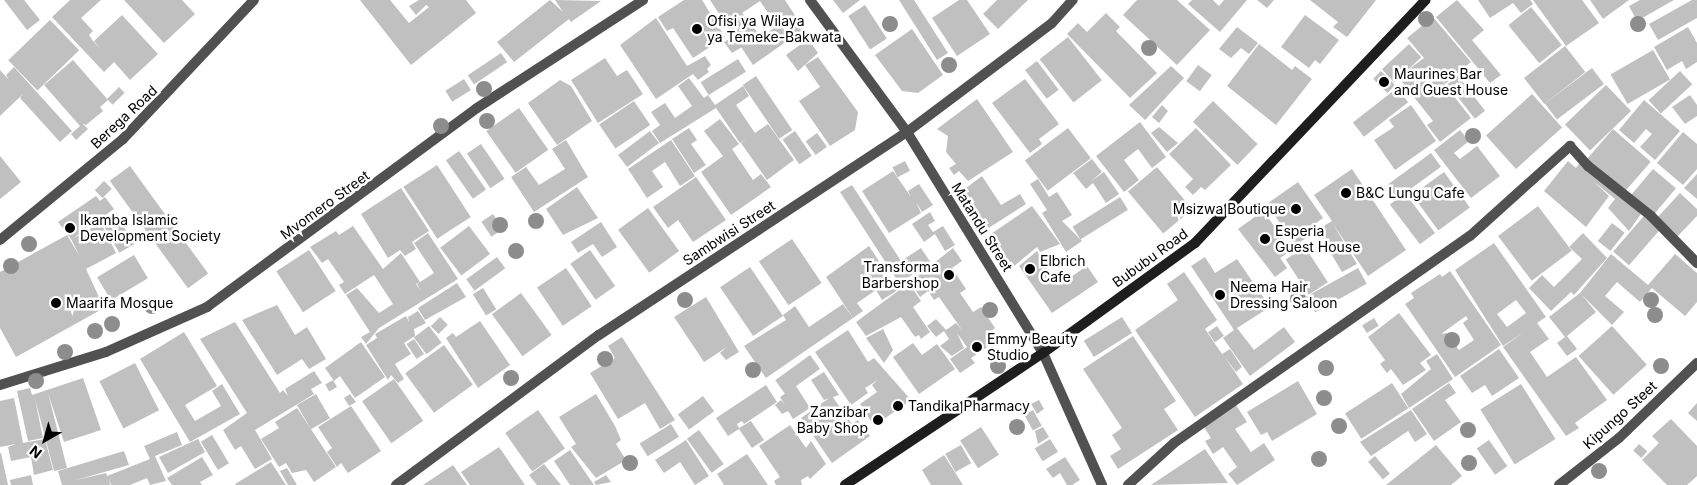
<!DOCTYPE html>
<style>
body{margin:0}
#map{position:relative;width:1697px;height:485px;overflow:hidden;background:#fff;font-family:Inter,sans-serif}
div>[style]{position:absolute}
.building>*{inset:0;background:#c0c0c0;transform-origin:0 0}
.street>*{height:10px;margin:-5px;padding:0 5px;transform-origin:5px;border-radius:5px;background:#515151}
.secondary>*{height:10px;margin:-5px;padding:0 5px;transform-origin:5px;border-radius:5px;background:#1e1e1e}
.trees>*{width:16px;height:16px;margin:-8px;border-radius:50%;background:#8d8d8d}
.dots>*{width:14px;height:14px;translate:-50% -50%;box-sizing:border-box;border:2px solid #fff;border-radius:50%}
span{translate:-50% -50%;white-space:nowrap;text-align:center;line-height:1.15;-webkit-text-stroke:5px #fff;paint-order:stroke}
.poi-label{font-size:14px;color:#000}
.left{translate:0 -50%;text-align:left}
.right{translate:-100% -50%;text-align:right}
.street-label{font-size:14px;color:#000}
.north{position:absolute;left:20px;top:415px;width:50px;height:50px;-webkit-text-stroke:4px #fff;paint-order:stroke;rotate:218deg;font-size:14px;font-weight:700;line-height:20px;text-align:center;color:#000}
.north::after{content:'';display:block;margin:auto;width:18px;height:22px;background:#000;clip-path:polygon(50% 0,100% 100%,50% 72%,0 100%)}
</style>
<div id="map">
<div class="building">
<i style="clip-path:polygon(4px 0,24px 0,40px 20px,27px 30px)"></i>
<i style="clip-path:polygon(70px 0,101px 0,81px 18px,93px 31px,89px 35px,93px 41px,101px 49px,94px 41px,122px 15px,158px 54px,130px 80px,114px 62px,104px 72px,52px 17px)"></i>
<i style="clip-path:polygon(124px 0,182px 0,195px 14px,164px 43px)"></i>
<i style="clip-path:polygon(360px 0,390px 0,409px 23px,429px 7px,426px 5px,416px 15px,409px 6px,419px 0,466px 0,476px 13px,411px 65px)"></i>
<i style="clip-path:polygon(550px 0,563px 12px,555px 0,601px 1px,571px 22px,569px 19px,514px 62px,497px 42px)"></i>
<i style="clip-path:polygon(684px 0,702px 0,725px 37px,693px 58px,673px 28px,667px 31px,658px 17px)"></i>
<i style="clip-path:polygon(evenodd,710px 0,785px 0,804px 29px,753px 65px,710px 0,760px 1px,777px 26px,761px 37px,742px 13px,760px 1px)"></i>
<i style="clip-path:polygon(833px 0,860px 0,843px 13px)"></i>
<i style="clip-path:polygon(899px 0,914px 0,948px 53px,937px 60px)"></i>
<i style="clip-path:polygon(959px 0,967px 0,990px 34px,957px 56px,932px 18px)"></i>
<i style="clip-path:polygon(997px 0,1028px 0,998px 29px,983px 14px)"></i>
<i style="clip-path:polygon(1137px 0,1177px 0,1210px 30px,1177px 65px,1123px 15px)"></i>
<i style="clip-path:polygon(1192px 0,1213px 0,1219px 6px,1224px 0,1247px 0,1220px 32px,1188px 4px)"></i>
<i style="clip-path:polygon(1257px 0,1274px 0,1267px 8px)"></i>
<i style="clip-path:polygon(1310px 0,1376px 0,1347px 37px,1333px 27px,1338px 22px)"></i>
<i style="clip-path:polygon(1457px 0,1484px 30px,1472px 40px,1501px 75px,1490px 83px,1436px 17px)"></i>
<i style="clip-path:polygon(1478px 0,1530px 0,1533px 4px,1521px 13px,1513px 3px,1490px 18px)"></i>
<i style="clip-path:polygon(1533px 0,1582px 0,1599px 23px,1566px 46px)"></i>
<i style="clip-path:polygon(1590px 0,1629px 0,1603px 19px)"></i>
<i style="clip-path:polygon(1640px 0,1674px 0,1637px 21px,1629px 6px)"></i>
<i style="clip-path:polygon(1692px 0,1697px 0,1697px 18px,1658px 40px,1649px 24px)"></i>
<i style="left:865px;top:5px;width:40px;height:20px;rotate:57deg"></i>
<i style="left:1531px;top:7px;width:49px;height:29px;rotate:51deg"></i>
<i style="clip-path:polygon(1106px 13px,1120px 27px,1116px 31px,1157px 73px,1130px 98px,1067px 34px,1078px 23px,1087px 32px)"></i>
<i style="clip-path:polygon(1305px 15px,1339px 40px,1320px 64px,1315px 60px,1309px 68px,1281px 47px)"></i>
<i style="clip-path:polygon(1433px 17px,1471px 62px,1445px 84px,1438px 76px,1471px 118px,1440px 142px,1427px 125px,1433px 121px,1402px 82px,1412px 74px,1408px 70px,1424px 58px,1407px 38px)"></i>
<i style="clip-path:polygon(656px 18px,687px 66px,705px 56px,711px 65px,707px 69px,709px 72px,698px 80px,693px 74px,656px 99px,620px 45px)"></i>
<i style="left:50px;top:20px;width:42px;height:58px;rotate:46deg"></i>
<i style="clip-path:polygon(1237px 27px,1258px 43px,1249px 54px,1241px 48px,1231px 58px,1219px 49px)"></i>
<i style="clip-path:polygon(1688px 27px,1697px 43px,1697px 62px,1686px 69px,1682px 61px,1667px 70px,1654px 47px)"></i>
<i style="clip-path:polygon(912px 29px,943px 75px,918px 93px,902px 91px,875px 55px)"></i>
<i style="clip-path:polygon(734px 36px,742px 47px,732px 53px,724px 42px)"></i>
<i style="left:1068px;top:37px;width:55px;height:36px;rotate:52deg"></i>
<i style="clip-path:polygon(808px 39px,818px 53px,798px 71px,786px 55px)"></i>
<i style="clip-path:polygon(1259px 44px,1292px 70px,1295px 66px,1312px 79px,1276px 125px,1227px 86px)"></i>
<i style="left:1409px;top:44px;width:18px;height:37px;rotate:47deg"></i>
<i style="left:1565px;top:46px;width:33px;height:52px;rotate:52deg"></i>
<i style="left:1653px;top:50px;width:34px;height:49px;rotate:60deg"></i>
<i style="left:501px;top:53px;width:11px;height:40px;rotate:56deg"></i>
<i style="clip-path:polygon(818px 57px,858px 112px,855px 130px,830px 146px,799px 101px,820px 87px,805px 65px)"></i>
<i style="clip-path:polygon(605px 58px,617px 76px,627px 70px,643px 94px,598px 123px,571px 80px)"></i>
<i style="left:738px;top:59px;width:15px;height:44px;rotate:58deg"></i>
<i style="clip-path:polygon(73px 60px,108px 100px,100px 107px,103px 111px,86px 125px,82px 123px,88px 129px,76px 140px,71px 134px,80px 126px,44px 85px)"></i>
<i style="left:1037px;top:61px;width:36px;height:15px;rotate:53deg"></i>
<i style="left:1198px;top:65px;width:17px;height:20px;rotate:36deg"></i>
<i style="clip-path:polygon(1171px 66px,1184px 78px,1145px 120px,1129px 105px)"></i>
<i style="clip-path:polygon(14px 67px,72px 131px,60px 142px,20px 98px,23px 94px,0 116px,0 70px,9px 80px,6px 75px)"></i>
<i style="left:1592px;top:68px;width:20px;height:59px;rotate:53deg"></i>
<i style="left:1381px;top:71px;width:20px;height:11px;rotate:45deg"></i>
<i style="left:1680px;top:71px;width:18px;height:43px;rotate:47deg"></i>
<i style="left:756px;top:76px;width:65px;height:16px;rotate:56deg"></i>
<i style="left:1458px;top:76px;width:44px;height:13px;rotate:52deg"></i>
<i style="clip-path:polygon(689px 78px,704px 98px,708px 95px,715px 105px,743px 86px,749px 96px,736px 105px,755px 133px,768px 124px,794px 160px,767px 180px,741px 143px,746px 139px,740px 143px,716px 108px,660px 143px,652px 131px,660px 125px,651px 112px,665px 103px,675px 118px,692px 106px,678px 86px)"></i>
<i style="left:464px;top:79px;width:13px;height:22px;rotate:58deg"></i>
<i style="clip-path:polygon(1025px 79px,1059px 124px,1039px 139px,1042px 144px,1030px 153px,992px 103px)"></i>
<i style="clip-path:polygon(560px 80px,571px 86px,592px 121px,557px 145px,528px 103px)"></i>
<i style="left:1606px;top:85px;width:36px;height:57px;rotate:46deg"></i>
<i style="left:119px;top:87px;width:8px;height:17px;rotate:45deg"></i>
<i style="left:1397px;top:88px;width:18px;height:56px;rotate:52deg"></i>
<i style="left:1532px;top:94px;width:45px;height:62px;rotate:48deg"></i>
<i style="clip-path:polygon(1690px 95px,1697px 105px,1697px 116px,1685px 124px,1672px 107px)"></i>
<i style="clip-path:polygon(977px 99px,1013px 152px,968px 181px,959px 171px,954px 175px,949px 168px,956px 164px,946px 152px,948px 136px,937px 129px)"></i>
<i style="clip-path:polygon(1644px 100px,1680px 131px,1655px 160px,1640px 147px,1652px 134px,1646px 129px,1634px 143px,1619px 130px)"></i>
<i style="left:634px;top:101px;width:29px;height:42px;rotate:56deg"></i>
<i style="left:1213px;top:101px;width:62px;height:29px;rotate:44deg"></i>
<i style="clip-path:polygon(1162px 105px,1168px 111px,1159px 123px,1152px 117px)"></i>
<i style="clip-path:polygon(1411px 105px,1436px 141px,1395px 170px,1374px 140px,1394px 127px,1389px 120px)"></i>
<i style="left:519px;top:108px;width:51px;height:40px;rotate:55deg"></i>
<i style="clip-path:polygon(720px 119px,739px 144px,732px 149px,753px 180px,761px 174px,771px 187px,731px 215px,701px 172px,723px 156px,704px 131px)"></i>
<i style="clip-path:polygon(1140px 122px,1166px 157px,1152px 168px,1138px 149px,1124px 160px,1139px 180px,1124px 192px,1096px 156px)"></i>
<i style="clip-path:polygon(1159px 127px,1178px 143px,1167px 152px,1151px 133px)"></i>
<i style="clip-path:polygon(689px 128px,697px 140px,691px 144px,706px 165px,694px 173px,672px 139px)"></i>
<i style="left:1068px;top:128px;width:38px;height:54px;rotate:53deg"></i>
<i style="clip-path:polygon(1196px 128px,1231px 165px,1205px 190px,1201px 187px,1193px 195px,1185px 187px,1193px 179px,1169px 154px)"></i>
<i style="left:1613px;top:129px;width:50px;height:41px;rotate:41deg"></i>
<i style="clip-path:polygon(1460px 130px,1469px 141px,1454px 153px,1460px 159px,1477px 146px,1500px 176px,1471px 198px,1434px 150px)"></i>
<i style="left:650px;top:131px;width:15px;height:40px;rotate:53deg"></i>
<i style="left:795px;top:131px;width:30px;height:15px;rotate:56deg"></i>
<i style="clip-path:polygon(1683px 132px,1697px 144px,1697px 169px,1683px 185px,1657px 163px)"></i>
<i style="left:817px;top:133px;width:17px;height:14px;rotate:54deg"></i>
<i style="clip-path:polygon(566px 140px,588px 177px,534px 212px,511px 177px,526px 167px,539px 185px,565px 169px,552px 149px)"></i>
<i style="clip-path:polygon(671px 140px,695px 176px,680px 186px,665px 162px,652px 171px,663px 187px,647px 198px,628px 169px)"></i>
<i style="left:481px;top:144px;width:42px;height:17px;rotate:56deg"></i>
<i style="left:459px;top:151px;width:47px;height:16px;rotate:55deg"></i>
<i style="left:1431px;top:153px;width:17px;height:54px;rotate:54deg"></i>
<i style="clip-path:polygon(0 156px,21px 182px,0 199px)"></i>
<i style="clip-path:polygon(1092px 159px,1102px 172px,1090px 182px,1104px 172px,1119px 194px,1106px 203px,1093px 183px,1086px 189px,1073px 173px)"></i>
<i style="left:905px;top:161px;width:11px;height:14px;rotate:63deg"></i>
<i style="clip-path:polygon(1568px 161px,1576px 168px,1581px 161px,1643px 211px,1629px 231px,1608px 208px,1615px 199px,1593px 181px,1609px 196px,1586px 227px,1544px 191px)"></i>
<i style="left:437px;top:165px;width:62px;height:40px;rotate:57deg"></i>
<i style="left:130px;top:166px;width:133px;height:25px;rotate:54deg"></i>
<i style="left:1157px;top:167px;width:55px;height:38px;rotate:50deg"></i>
<i style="clip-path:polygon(1352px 169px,1406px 250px,1368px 276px,1333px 224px,1357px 264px,1342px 272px,1317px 230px,1332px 221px,1314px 195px)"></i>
<i style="left:1653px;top:169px;width:30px;height:35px;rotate:40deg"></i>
<i style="clip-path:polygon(893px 171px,911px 197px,908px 191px,919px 184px,933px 205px,922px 212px,916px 202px,921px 213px,889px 233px,862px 191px)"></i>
<i style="left:1444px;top:172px;width:44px;height:39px;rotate:54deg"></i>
<i style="clip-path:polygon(1697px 174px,1697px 199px,1684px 188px)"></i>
<i style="clip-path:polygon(982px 176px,1001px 205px,1020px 194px,1026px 204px,987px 229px,962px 191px)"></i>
<i style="clip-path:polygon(696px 177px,726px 220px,693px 242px,678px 220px,668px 228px,653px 207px)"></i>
<i style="clip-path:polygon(1038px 179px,1049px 197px,1057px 192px,1072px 215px,1062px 221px,1082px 241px,1066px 252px,1042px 213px,1047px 210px,1030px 184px)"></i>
<i style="left:104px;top:181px;width:11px;height:13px;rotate:45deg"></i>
<i style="clip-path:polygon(1298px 182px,1323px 218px,1304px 232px,1308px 237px,1295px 245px,1267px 204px)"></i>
<i style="clip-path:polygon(852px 185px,901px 261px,921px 248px,931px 263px,899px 283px,840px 192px)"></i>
<i style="clip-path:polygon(577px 187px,598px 218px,563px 235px,546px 209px)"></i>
<i style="clip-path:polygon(401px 188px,429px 231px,412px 242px,416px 249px,405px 256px,400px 250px,388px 258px,361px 214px)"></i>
<i style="left:1405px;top:193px;width:50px;height:19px;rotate:53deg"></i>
<i style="clip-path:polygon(1680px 193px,1697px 209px,1697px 216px,1676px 238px,1656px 219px)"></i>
<i style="clip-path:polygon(96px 196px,100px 201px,105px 197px,114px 209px,72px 239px,101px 223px,116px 253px,86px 269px,104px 308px,16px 357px,0 328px,0 272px,67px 235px,80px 257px,71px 239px,58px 222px)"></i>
<i style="left:1120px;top:197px;width:15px;height:56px;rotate:58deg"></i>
<i style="clip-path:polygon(1032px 206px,1060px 244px,1040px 252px,1037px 247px,1013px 267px,991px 234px)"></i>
<i style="left:1538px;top:206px;width:56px;height:50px;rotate:53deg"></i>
<i style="left:648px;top:208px;width:53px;height:37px;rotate:54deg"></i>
<i style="clip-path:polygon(1263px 211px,1292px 250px,1280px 258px,1287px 268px,1275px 277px,1238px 229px)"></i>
<i style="clip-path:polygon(930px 212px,935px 221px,928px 225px,933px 232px,943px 226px,955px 245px,945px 251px,935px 234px,924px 242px,912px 224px)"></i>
<i style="left:116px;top:213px;width:36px;height:17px;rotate:60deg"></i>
<i style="left:493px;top:214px;width:18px;height:14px;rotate:56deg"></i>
<i style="left:1644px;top:216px;width:21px;height:47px;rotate:41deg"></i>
<i style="clip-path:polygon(601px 222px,617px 247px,602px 257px,593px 244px,578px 253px,571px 242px)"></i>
<i style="left:1612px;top:223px;width:16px;height:23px;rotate:38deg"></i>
<i style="clip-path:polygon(353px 226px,383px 269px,401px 253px,420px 282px,416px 284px,421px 291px,417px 284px,434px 273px,414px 243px,428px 233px,458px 279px,379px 328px,366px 344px,361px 337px,370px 332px,346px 295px,357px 288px,379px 313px,393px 304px,374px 275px,345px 294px,339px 285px,344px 282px,328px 259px,322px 263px,310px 247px,336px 231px,339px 235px)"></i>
<i style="left:469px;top:226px;width:35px;height:36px;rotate:53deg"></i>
<i style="clip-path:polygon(1583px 233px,1607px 258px,1574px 295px,1571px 292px,1551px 311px,1529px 288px,1542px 275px,1554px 287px,1582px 259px,1569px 247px)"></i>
<i style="left:792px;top:239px;width:53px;height:40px;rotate:56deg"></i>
<i style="clip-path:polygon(evenodd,1494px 243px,1546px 317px,1537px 323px,1549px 339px,1530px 352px,1547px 377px,1576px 357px,1607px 400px,1575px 423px,1579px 428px,1566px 436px,1503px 347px,1524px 332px,1503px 346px,1455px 270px,1494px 243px,1516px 300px,1526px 313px,1507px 327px,1497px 314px,1516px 300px)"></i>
<i style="clip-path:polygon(869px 246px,898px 290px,882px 300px,876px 290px,857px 303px,863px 311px,853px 318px,826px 277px)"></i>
<i style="left:1305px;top:247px;width:42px;height:23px;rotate:57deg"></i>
<i style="clip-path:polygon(953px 248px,962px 261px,952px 268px,966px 289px,960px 293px,973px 312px,981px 307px,995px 328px,987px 334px,993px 343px,971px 358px,975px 363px,960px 373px,950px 359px,967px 347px,957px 333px,964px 348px,952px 356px,940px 346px,949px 339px,944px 331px,936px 337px,927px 326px,936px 319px,946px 330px,956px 323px,962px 330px,939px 297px,934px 300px,928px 291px,920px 297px,910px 282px)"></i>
<i style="left:309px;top:250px;width:49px;height:39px;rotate:57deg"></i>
<i style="left:590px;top:250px;width:44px;height:24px;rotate:55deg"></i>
<i style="clip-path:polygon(1037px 251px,1059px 285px,1087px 266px,1098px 282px,1052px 313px,1019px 266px)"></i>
<i style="clip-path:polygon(1611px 254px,1648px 285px,1675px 254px,1697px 273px,1697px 302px,1685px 316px,1652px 288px,1640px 302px,1617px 282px,1605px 296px,1624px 312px,1612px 325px,1582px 295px,1596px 312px,1567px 336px,1577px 349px,1567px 356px,1557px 343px,1565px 337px,1549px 317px,1580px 293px)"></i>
<i style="left:134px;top:255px;width:27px;height:43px;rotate:59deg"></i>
<i style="left:497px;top:257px;width:14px;height:38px;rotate:54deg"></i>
<i style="clip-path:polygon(1205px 257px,1215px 273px,1237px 259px,1270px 307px,1237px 328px,1254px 350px,1284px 327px,1295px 342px,1250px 376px,1223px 338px,1234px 330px,1191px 266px)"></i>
<i style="left:750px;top:267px;width:59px;height:36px;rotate:56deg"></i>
<i style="left:566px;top:268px;width:46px;height:35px;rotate:56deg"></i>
<i style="left:1358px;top:268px;width:18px;height:59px;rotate:61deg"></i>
<i style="clip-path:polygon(evenodd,1450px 271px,1501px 345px,1455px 377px,1405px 304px,1414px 298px,1411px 293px,1440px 274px,1442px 277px,1450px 271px,1466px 316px,1468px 319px,1463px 323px,1474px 340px,1459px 350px,1447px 333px,1441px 334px,1466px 316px)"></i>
<i style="clip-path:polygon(1184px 272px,1217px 320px,1205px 329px,1222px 354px,1230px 349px,1242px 367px,1236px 372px,1224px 356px,1243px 384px,1195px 417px,1135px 330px,1178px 300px,1167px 284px)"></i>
<i style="clip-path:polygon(457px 283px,466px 297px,425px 320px,418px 308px)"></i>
<i style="clip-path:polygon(909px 283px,921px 301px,913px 307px,930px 332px,921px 339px,919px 335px,915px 337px,901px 317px,866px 336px,856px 322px)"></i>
<i style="left:483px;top:288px;width:25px;height:12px;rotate:58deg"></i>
<i style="left:521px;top:293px;width:52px;height:36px;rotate:54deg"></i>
<i style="clip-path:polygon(706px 297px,739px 352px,726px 360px,720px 353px,727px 347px,704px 362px,674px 317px)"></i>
<i style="clip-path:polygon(843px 304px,853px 318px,766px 378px,744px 346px,786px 320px,783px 315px,795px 306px,809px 327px)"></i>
<i style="clip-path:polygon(277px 305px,295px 335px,307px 327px,326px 359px,309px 369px,302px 359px,277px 375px,242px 320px)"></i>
<i style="clip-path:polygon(418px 311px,426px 323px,414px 329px,415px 336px,404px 343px,411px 354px,395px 364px,404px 379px,398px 383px,391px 375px,388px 380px,366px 345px,377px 338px,375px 334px,406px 316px,409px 322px,408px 317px)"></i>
<i style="clip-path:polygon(1399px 313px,1431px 355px,1420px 363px,1426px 370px,1403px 385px,1391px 369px,1387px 373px,1380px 364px,1385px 360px,1368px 337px)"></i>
<i style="left:440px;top:317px;width:11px;height:13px;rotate:45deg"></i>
<i style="left:1122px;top:317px;width:19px;height:45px;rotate:58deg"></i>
<i style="left:1374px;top:318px;width:9px;height:14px;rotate:58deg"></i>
<i style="clip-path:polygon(480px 321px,510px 365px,478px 388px,446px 338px,453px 333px,456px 337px)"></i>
<i style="clip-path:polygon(235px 322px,280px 393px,283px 390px,288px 396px,285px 389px,314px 371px,322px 383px,311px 389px,314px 394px,255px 430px,272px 459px,255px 469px,241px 446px,235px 450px,223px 430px,247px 413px,200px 339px)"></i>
<i style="left:429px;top:326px;width:21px;height:19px;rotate:53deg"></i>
<i style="left:1217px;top:326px;width:12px;height:11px;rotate:55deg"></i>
<i style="left:1612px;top:326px;width:52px;height:45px;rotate:48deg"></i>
<i style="clip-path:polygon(883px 329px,893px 350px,884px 363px,866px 338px)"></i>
<i style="clip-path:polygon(848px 330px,868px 362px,874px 358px,911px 400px,874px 426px,860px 404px,877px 392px,872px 385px,878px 380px,865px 388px,868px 393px,851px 405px,815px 352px)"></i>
<i style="clip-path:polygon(184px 332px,217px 386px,185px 405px,195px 421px,221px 406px,212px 391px,222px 384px,240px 414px,190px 442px,140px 359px)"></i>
<i style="clip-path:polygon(1133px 336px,1176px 401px,1164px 409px,1178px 430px,1118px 469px,1110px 456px,1121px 449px,1112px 435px,1122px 428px,1083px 369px)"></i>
<i style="clip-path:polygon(622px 337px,675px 420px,660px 429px,645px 403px,618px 419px,590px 373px,615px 358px,608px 346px)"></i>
<i style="left:414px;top:339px;width:18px;height:9px;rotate:56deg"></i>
<i style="clip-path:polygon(361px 342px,385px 377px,355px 398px,340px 376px,334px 381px,325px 368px)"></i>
<i style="clip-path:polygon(913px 343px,922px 355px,937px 344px,955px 369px,919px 394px,893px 357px)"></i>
<i style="left:444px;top:345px;width:49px;height:48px;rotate:54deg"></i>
<i style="clip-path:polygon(1499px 349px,1519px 378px,1492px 396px,1485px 385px,1472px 393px,1460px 376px)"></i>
<i style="clip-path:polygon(1437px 354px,1453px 379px,1409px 408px,1401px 394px,1431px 369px,1426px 361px)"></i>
<i style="left:810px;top:355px;width:17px;height:43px;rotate:54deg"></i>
<i style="left:135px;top:363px;width:53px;height:40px;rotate:63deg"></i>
<i style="clip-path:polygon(824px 372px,839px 395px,824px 400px,811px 380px)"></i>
<i style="clip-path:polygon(83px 378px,101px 430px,64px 442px,48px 393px,67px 468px,54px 471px,35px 399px,43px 438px,28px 441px,17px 391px,30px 388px,32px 395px)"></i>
<i style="left:394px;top:379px;width:51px;height:39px;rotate:55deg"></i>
<i style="left:333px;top:380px;width:8px;height:9px;rotate:60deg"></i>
<i style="clip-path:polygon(1298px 381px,1317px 414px,1272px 441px,1267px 432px,1261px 435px,1247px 412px)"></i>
<i style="left:1392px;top:383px;width:30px;height:56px;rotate:57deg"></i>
<i style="clip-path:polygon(1449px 383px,1456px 393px,1445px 400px,1461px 422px,1434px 441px,1412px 409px)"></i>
<i style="left:1521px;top:384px;width:65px;height:48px;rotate:58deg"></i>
<i style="clip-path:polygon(766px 385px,777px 402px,744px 424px,742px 421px,737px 424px,739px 428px,751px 421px,764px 440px,752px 448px,739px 429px,728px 436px,716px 418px)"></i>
<i style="clip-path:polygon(796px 386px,810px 408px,793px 419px,788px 411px,782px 414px,775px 405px,781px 400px,785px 405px,780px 397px)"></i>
<i style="left:316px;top:394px;width:28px;height:22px;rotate:60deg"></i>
<i style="clip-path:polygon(350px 394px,356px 402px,349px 406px,344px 398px)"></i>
<i style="clip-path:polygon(596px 394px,615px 426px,621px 440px,616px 444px,626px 460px,596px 478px,571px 447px,576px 444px,559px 417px)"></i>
<i style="left:703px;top:396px;width:19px;height:31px;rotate:54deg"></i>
<i style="clip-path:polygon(832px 396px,852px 424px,858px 420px,870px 436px,832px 463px,801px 418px)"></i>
<i style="clip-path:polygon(14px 398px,23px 443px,45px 439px,53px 470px,34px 475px,31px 457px,11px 461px,8px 447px,16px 444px,0 447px,0 401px)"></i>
<i style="clip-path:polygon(1039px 400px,1044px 409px,1037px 414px,1031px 404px)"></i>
<i style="clip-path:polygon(1697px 403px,1697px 421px,1688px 413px)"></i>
<i style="clip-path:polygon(1236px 405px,1247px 422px,1235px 429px,1251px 452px,1264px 443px,1275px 460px,1237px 485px,1228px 474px,1237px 467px,1223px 447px,1213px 454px,1205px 441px,1211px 438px,1204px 427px)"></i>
<i style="clip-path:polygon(351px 406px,381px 451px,348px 473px,341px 463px,337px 467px,327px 452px,332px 448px,318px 427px)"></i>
<i style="clip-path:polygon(297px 408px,336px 467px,314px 482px,306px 470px,292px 473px,286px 463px,279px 467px,261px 439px,279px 428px,275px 422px)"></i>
<i style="left:538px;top:410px;width:47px;height:40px;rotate:55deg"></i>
<i style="left:1033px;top:410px;width:18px;height:10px;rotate:61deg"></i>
<i style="clip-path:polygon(1411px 410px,1427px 434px,1415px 442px,1408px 431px,1371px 456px,1360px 442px)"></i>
<i style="clip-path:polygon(1671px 419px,1697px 446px,1697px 476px,1687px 485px,1667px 485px,1642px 460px,1659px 443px,1652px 436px)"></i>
<i style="left:671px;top:424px;width:15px;height:37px;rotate:58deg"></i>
<i style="clip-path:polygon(790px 425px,806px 448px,811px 441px,826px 464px,810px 479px,808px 476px,801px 480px,802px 485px,776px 485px,774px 481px,780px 477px,759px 446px)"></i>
<i style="left:981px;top:427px;width:33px;height:25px;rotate:57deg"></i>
<i style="clip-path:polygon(1043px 427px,1049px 437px,1038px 444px,1035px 431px)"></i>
<i style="left:699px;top:430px;width:42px;height:15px;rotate:54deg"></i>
<i style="clip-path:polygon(177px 432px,182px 445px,155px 456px,166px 481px,150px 485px,147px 478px,130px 485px,111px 485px,109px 479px,110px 485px,62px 485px,58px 471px,124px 451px,129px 465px,76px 480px,106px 473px,107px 476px,150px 459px,144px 446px)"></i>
<i style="left:212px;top:435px;width:33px;height:13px;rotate:59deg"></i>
<i style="clip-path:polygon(198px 439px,205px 452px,168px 473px,159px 457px)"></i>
<i style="left:1050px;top:439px;width:15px;height:18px;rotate:58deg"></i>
<i style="clip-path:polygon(686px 440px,709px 476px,695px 485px,680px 462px,664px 473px,655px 460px)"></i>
<i style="left:1489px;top:440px;width:32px;height:15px;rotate:55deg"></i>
<i style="left:1639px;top:444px;width:11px;height:9px;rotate:41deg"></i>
<i style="left:961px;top:445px;width:21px;height:18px;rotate:61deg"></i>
<i style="clip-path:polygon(1436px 445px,1462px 476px,1451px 485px,1386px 485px)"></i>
<i style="clip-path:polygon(499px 447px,525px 485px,470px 485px,461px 472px)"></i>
<i style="clip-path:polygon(1205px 449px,1228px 483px,1151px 485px)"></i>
<i style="clip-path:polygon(570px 450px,594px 485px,570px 485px,554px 461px)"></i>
<i style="clip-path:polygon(0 453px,1px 453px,8px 485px,0 485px)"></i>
<i style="clip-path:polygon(747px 454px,768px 485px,724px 485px,717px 474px)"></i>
<i style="clip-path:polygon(944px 455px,963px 485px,931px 485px,922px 470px)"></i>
<i style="left:1375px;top:456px;width:23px;height:9px;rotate:50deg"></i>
<i style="clip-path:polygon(202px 457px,213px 475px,200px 482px,202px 485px,172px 485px,167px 478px)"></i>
<i style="clip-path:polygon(1065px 457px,1080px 480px,1072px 485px,1067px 485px,1060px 473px,1053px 478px,1046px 469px)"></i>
<i style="clip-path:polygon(271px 462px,286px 485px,236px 485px,235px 484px)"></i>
<i style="clip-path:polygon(544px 464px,561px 485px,537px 485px,529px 475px)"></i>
<i style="clip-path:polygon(453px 465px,467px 485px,423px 485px)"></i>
<i style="clip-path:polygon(287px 468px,297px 485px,288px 485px,280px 471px)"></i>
<i style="clip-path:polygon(31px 475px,33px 485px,11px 485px,10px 480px)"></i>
<i style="clip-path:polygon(606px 475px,611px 482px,596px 485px,594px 482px)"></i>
</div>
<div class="street">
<i style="left:810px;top:0;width:164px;rotate:53.7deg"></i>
<i style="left:907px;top:132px;width:259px;rotate:58.4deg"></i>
<i style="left:1043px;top:353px;width:145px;rotate:65.9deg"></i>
<i style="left:0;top:240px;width:159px;rotate:-39.4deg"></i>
<i style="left:123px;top:139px;width:191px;rotate:-46.7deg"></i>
<i style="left:0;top:385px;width:111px;rotate:-17.3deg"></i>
<i style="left:106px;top:352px;width:111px;rotate:-24deg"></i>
<i style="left:207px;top:307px;width:335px;rotate:-36.4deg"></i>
<i style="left:477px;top:108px;width:198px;rotate:-33deg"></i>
<i style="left:396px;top:485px;width:252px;rotate:-36.5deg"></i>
<i style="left:599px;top:335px;width:369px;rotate:-33.4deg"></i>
<i style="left:907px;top:132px;width:181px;rotate:-36.9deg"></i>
<i style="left:1052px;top:23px;width:31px;rotate:-48deg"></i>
<i style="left:1128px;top:485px;width:62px;rotate:-42.4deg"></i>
<i style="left:1174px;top:443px;width:361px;rotate:-35deg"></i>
<i style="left:1470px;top:236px;width:135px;rotate:-42deg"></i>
<i style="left:1570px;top:146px;width:27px;rotate:48deg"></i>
<i style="left:1588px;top:166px;width:80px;rotate:38.4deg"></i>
<i style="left:1651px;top:216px;width:66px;rotate:45.6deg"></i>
<i style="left:1559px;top:485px;width:76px;rotate:-38.1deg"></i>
<i style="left:1619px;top:438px;width:108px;rotate:-43.9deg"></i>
</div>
<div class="secondary">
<i style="left:845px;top:485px;width:238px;rotate:-33.7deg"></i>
<i style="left:1043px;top:353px;width:188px;rotate:-35.9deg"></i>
<i style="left:1195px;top:243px;width:335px;rotate:-46.5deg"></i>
</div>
<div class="trees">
<i style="left:1426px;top:19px"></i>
<i style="left:890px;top:24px"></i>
<i style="left:1638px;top:24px"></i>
<i style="left:1149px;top:48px"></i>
<i style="left:949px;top:65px"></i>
<i style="left:484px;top:89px"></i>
<i style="left:487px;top:121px"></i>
<i style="left:441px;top:126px"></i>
<i style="left:1473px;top:136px"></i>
<i style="left:536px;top:221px"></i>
<i style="left:500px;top:225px"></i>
<i style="left:29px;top:244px"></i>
<i style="left:516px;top:251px"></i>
<i style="left:11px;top:266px"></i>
<i style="left:1298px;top:299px"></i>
<i style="left:685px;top:300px"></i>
<i style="left:1651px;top:300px"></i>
<i style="left:152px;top:306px"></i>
<i style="left:990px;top:310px"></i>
<i style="left:1655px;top:315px"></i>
<i style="left:112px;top:324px"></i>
<i style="left:95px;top:331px"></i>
<i style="left:1452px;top:340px"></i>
<i style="left:65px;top:352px"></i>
<i style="left:605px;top:359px"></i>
<i style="left:998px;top:366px"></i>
<i style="left:1661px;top:366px"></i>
<i style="left:1326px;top:368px"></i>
<i style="left:753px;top:370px"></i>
<i style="left:511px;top:378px"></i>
<i style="left:36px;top:381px"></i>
<i style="left:1324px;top:398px"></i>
<i style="left:1339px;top:426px"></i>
<i style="left:1017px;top:427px"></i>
<i style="left:1468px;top:430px"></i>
<i style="left:1319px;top:459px"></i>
<i style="left:630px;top:463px"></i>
<i style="left:1469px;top:463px"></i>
<i style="left:1599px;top:471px"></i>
</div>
<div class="dots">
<i style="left:697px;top:29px;background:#000"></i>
<i style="left:1384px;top:82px;background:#000"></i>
<i style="left:1346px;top:193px;background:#000"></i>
<i style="left:1296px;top:209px;background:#000"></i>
<i style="left:70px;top:228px;background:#000"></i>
<i style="left:1265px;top:239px;background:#000"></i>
<i style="left:1030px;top:269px;background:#000"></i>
<i style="left:949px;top:275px;background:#000"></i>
<i style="left:1220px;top:295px;background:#000"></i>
<i style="left:56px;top:303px;background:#000"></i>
<i style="left:977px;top:347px;background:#000"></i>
<i style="left:898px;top:406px;background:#000"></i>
<i style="left:878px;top:420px;background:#000"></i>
</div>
<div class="poi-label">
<span class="left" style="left:707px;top:29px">Ofisi ya Wilaya<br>ya Temeke-Bakwata</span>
<span class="left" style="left:1394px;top:82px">Maurines Bar<br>and Guest House</span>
<span class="left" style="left:1356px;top:193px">B&amp;C Lungu Cafe</span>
<span class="right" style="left:1286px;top:209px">Msizwa Boutique</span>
<span class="left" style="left:80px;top:228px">Ikamba Islamic<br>Development Society</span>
<span class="left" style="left:1275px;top:239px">Esperia<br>Guest House</span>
<span class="left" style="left:1040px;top:269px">Elbrich<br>Cafe</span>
<span class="right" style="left:939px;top:275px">Transforma<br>Barbershop</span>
<span class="left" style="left:1230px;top:295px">Neema Hair<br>Dressing Saloon</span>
<span class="left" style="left:66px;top:303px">Maarifa Mosque</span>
<span class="left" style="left:987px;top:347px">Emmy Beauty<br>Studio</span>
<span class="left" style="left:908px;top:406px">Tandika Pharmacy</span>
<span class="right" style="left:868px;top:420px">Zanzibar<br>Baby Shop</span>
</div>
<div class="street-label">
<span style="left:124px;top:117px;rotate:-43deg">Berega Road</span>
<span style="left:325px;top:205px;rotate:-36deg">Mvomero Street</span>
<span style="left:982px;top:227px;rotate:58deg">Matandu Street</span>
<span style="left:729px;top:233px;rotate:-33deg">Sambwisi Street</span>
<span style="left:1150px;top:258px;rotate:-36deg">Bububu Road</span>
<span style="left:1620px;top:415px;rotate:-42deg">Kipungo Steet</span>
</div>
<div class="north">N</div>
</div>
